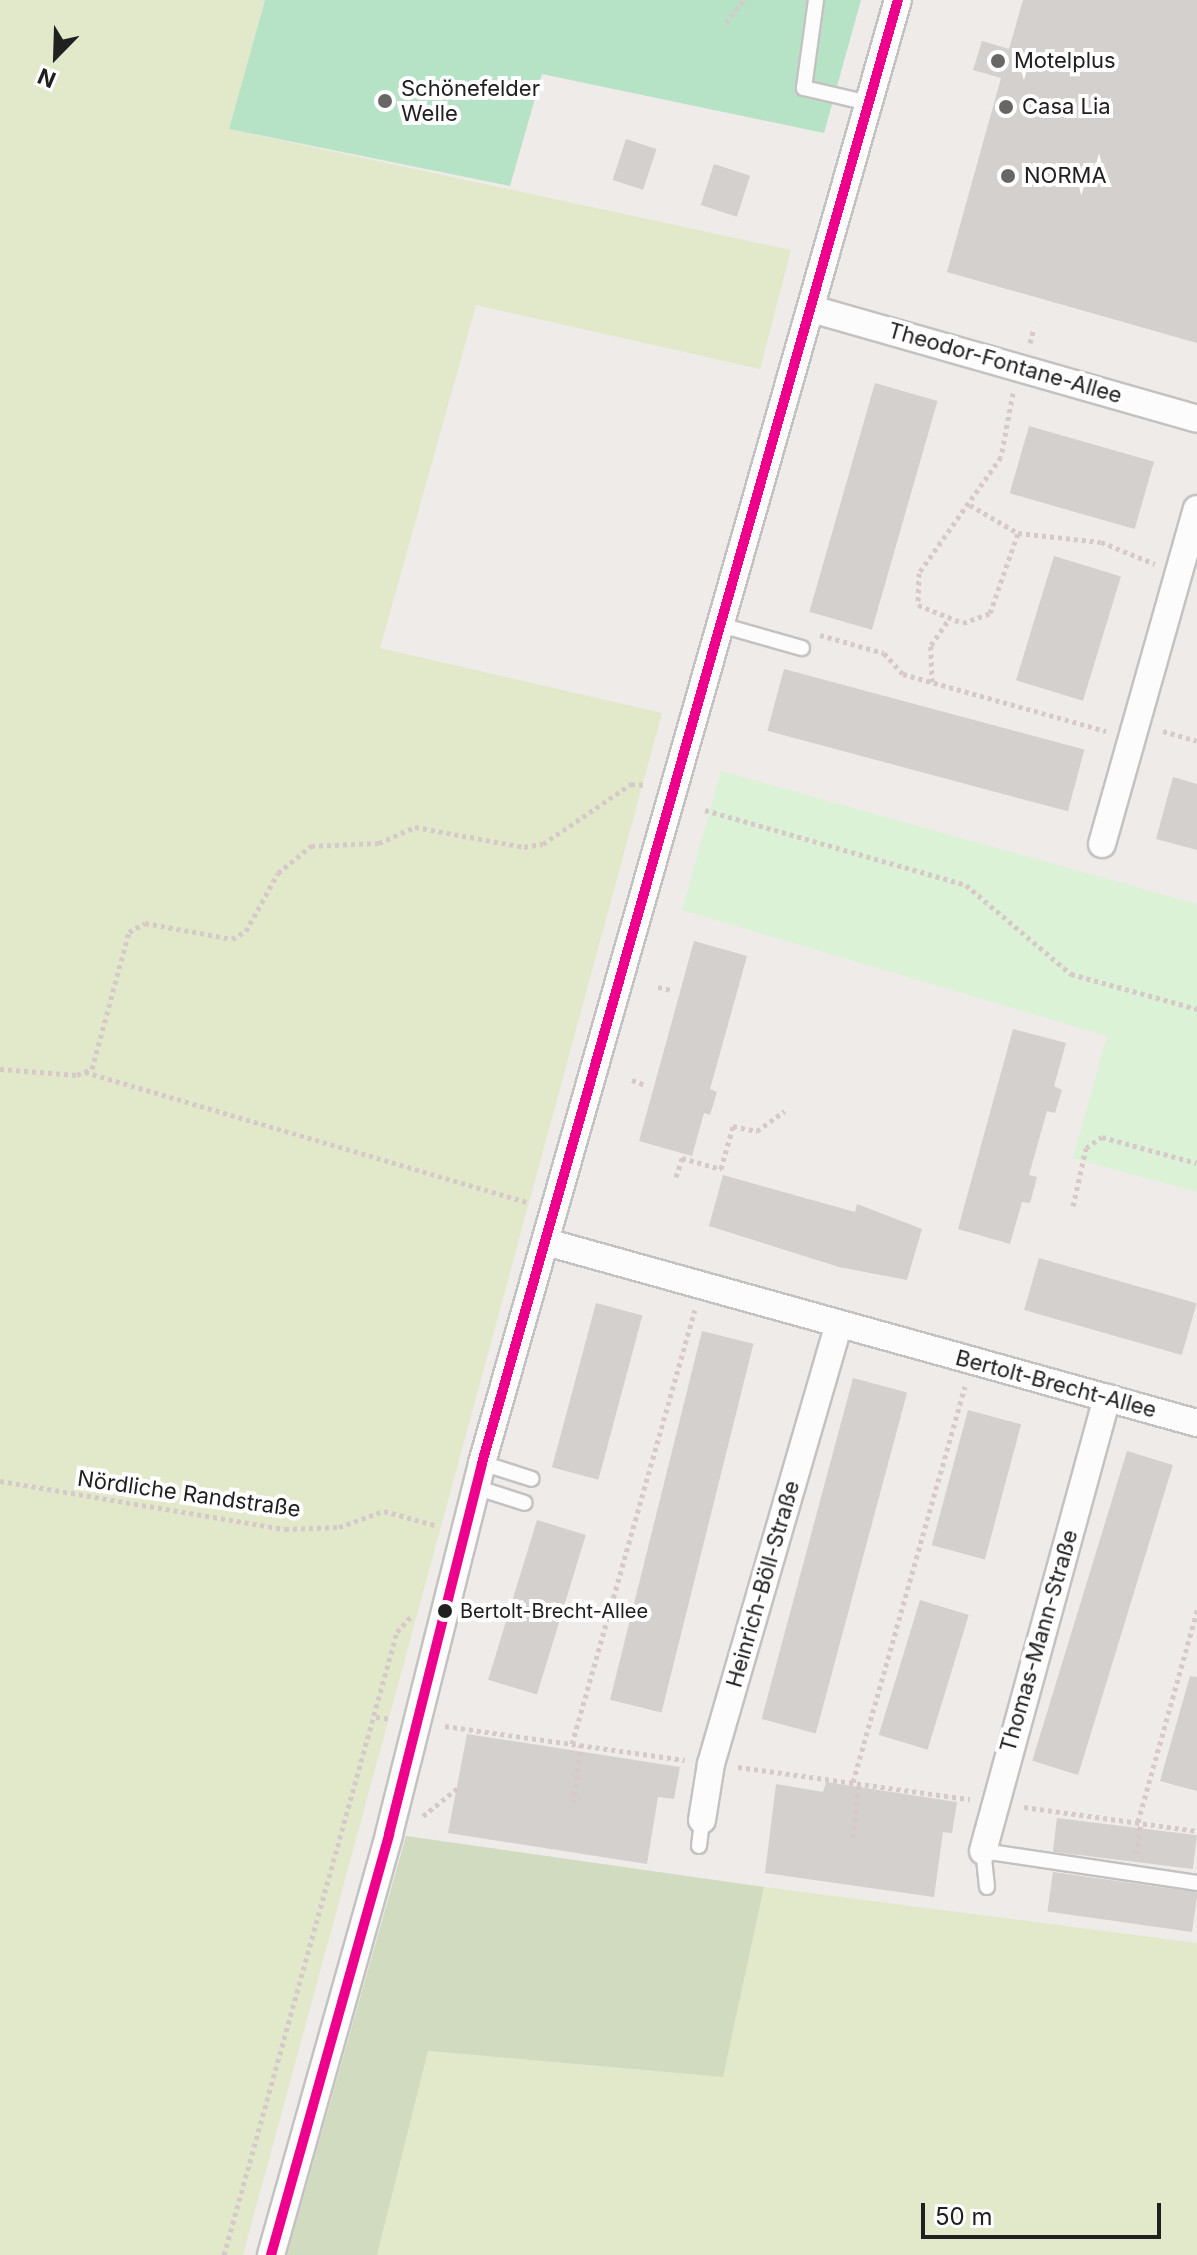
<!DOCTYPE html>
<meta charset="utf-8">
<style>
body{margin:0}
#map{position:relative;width:1197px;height:2255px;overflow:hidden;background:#eeebe9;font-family:Inter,sans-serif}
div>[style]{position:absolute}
.grass>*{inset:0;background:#e2e9ca}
.forest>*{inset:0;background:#d0dbc0}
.park>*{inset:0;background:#dcf2d6}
.pitch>*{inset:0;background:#b6e3c6}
.building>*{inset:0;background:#d3d0ce;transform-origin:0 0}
.path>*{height:5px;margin-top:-2.5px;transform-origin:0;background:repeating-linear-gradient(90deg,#d7c9c9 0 4px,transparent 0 8px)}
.roads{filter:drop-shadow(2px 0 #c4c2c1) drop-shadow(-2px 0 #c4c2c1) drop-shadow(0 2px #c4c2c1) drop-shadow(0 -2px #c4c2c1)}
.lane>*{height:14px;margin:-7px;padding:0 7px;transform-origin:7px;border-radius:7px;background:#fcfcfc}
.street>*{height:26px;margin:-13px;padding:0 13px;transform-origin:13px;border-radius:13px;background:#fcfcfc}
.bus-1>*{height:10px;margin:-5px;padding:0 5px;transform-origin:5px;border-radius:5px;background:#ec008c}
.dots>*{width:22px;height:22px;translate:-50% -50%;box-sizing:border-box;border:4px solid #fff;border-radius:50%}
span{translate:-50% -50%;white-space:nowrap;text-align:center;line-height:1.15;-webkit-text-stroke:8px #fff;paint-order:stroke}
.bus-label{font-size:20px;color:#202020}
.left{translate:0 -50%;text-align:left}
.poi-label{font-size:22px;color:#202020}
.street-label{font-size:22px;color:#202020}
.north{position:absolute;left:16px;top:16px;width:80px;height:80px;-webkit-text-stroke:6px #fff;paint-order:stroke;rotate:203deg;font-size:22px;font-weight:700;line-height:32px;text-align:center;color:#202020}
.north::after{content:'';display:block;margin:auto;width:28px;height:36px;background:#202020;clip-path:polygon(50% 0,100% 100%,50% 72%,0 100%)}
.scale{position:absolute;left:921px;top:2203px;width:240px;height:36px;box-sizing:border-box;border:4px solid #202020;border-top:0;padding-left:10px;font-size:24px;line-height:28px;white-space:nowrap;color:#202020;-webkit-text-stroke:6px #fff;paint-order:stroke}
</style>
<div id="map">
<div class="grass">
<i style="clip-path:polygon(0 0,265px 0,229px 129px,791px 250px,760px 369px,476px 305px,380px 648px,662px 713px,243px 2255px,0 2255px)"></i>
<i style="clip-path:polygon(764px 1887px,1197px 1943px,1197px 2255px,377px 2255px,427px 2051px,723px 2077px)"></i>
</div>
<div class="forest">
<i style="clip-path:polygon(406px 1836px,764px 1887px,723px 2077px,428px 2051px,377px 2255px,287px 2255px)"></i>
</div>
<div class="park">
<i style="clip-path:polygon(721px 771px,1197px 904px,1197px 1192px,1073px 1158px,1107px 1036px,682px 910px)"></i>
</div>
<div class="pitch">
<i style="clip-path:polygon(265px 0,861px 0,824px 133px,542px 74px,510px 186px,229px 129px)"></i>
</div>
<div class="building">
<i style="clip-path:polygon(1023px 0,1197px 0,1197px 343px,947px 272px,1001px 78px,973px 70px,982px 41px,1009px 49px)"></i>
<i style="left:626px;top:139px;width:32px;height:43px;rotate:18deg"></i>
<i style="left:714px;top:164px;width:38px;height:43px;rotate:18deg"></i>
<i style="left:875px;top:383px;width:65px;height:238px;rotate:16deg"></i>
<i style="left:1029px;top:426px;width:130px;height:70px;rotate:16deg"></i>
<i style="left:1054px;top:556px;width:70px;height:130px;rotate:17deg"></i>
<i style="left:784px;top:669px;width:311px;height:64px;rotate:15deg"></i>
<i style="clip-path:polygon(1173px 777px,1197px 784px,1197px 850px,1156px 839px)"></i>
<i style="clip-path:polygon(694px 941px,747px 956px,710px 1089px,717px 1092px,710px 1115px,704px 1113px,692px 1156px,639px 1141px)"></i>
<i style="clip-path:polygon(1013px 1029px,1066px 1043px,1054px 1086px,1062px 1090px,1055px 1113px,1047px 1111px,1029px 1175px,1037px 1177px,1030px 1203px,1022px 1202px,1010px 1244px,958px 1229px)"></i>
<i style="clip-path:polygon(723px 1175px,855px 1212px,857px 1204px,922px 1229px,907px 1280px,839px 1267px,709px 1226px)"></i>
<i style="left:1039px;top:1258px;width:164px;height:54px;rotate:16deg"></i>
<i style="left:596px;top:1303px;width:48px;height:170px;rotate:15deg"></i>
<i style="left:702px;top:1331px;width:53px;height:380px;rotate:14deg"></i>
<i style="left:853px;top:1378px;width:56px;height:353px;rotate:15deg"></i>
<i style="left:968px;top:1410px;width:55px;height:140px;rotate:15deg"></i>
<i style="left:1127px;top:1451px;width:48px;height:324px;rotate:17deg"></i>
<i style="left:537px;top:1520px;width:51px;height:167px;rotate:17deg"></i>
<i style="left:920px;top:1600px;width:51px;height:141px;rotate:17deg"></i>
<i style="clip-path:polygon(1190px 1676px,1197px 1677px,1197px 1791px,1160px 1781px)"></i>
<i style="clip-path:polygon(467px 1734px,680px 1767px,674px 1799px,658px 1797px,647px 1864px,448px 1833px)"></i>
<i style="clip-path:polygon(826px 1782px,957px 1802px,952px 1833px,943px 1832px,934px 1897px,765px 1873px,776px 1784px,823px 1792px)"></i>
<i style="left:1057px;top:1818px;width:141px;height:34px;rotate:7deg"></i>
<i style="left:1053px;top:1872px;width:146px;height:40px;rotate:8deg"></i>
</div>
<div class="path">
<i style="left:726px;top:23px;width:29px;rotate:-52deg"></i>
<i style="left:1030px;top:343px;width:16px;rotate:-75deg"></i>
<i style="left:1013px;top:393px;width:65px;rotate:100.6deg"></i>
<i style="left:1001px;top:457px;width:142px;rotate:125.3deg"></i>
<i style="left:919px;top:573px;width:32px;rotate:92deg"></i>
<i style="left:918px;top:605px;width:48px;rotate:21.8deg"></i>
<i style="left:963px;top:623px;width:29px;rotate:-20deg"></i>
<i style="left:990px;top:613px;width:85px;rotate:-70.7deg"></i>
<i style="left:970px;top:505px;width:56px;rotate:30.3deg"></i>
<i style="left:1018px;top:533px;width:83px;rotate:6.2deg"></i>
<i style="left:1101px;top:542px;width:58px;rotate:22.2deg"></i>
<i style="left:820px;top:635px;width:66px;rotate:15.7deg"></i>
<i style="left:884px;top:653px;width:28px;rotate:48deg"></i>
<i style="left:903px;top:674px;width:211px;rotate:15.7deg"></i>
<i style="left:932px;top:682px;width:37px;rotate:-92deg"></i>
<i style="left:931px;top:645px;width:32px;rotate:-55deg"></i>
<i style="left:1163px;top:731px;width:35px;rotate:16deg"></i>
<i style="left:705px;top:810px;width:272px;rotate:16deg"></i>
<i style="left:966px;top:885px;width:138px;rotate:40.3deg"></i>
<i style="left:1071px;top:974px;width:131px;rotate:15.5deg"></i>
<i style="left:658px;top:987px;width:13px;rotate:13deg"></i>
<i style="left:0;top:1069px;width:77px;rotate:4.5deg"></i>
<i style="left:77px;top:1075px;width:16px;rotate:-22deg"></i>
<i style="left:92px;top:1069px;width:142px;rotate:-74.9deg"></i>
<i style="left:129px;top:932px;width:18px;rotate:-29deg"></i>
<i style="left:145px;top:923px;width:88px;rotate:10.4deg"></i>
<i style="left:232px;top:939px;width:16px;rotate:-30deg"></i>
<i style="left:246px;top:931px;width:66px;rotate:-61.1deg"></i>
<i style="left:278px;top:873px;width:43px;rotate:-39.3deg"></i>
<i style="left:311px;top:846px;width:68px;rotate:-2.5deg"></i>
<i style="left:379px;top:843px;width:39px;rotate:-24deg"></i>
<i style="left:415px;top:827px;width:111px;rotate:10.4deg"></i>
<i style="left:524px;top:847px;width:19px;rotate:-9deg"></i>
<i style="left:543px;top:844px;width:107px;rotate:-34.3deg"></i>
<i style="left:631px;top:784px;width:16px;rotate:4deg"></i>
<i style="left:85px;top:1072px;width:462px;rotate:16.4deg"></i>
<i style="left:632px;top:1080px;width:14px;rotate:21deg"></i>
<i style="left:676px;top:1177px;width:20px;rotate:-72deg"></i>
<i style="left:682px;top:1158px;width:41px;rotate:15.8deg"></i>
<i style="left:721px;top:1169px;width:45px;rotate:-74.4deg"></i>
<i style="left:733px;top:1126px;width:25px;rotate:12deg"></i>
<i style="left:757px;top:1131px;width:34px;rotate:-36deg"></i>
<i style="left:1073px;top:1206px;width:59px;rotate:-77.4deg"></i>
<i style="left:1086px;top:1148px;width:19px;rotate:-35deg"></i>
<i style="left:1102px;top:1137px;width:98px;rotate:15.3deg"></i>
<i style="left:0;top:1481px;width:289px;rotate:9.6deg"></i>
<i style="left:285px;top:1529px;width:54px;rotate:-2.1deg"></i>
<i style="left:339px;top:1527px;width:48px;rotate:-19.6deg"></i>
<i style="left:384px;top:1511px;width:56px;rotate:15.5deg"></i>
<i style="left:376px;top:1717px;width:16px;rotate:7deg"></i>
<i style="left:445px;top:1726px;width:242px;rotate:8.1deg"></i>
<i style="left:572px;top:1744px;width:451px;rotate:-74.2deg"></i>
<i style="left:738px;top:1767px;width:234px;rotate:7.9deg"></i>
<i style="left:853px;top:1782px;width:411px;rotate:-74.2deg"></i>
<i style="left:573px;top:1803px;width:59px;rotate:-82.1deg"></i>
<i style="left:1024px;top:1807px;width:175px;rotate:7.9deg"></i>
<i style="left:423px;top:1816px;width:46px;rotate:-38.9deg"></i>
<i style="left:1138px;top:1822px;width:220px;rotate:-74.4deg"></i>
<i style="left:853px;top:1837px;width:54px;rotate:-83.7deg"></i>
<i style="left:1137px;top:1854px;width:31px;rotate:-83deg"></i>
<i style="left:224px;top:2255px;width:647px;rotate:-74.48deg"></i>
<i style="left:397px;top:1632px;width:24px;rotate:-48deg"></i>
</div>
<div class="roads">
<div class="lane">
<i style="left:816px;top:0;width:89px;rotate:97.8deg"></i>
<i style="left:804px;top:88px;width:67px;rotate:13deg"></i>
<i style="left:724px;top:626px;width:81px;rotate:15.8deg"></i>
<i style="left:482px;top:1463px;width:52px;rotate:17.7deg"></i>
<i style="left:475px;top:1487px;width:52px;rotate:17.7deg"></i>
<i style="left:699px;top:1846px;width:26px;rotate:-83deg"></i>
<i style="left:987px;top:1887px;width:36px;rotate:-96deg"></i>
<i style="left:983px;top:1851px;width:216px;rotate:8.5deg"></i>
</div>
<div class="street">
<i style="left:812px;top:309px;width:400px;rotate:15.9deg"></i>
<i style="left:1102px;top:844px;width:348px;rotate:-74.2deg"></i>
<i style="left:546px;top:1242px;width:676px;rotate:15.54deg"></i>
<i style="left:702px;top:1820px;width:57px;rotate:-80.9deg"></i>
<i style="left:711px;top:1764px;width:458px;rotate:-73.8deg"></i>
<i style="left:983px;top:1851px;width:470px;rotate:-74.7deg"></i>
<i style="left:271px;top:2255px;width:437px;rotate:-74.3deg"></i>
<i style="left:389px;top:1834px;width:382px;rotate:-75.9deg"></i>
<i style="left:482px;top:1463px;width:1521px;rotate:-74.13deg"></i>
</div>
</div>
<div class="bus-1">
<i style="left:271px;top:2255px;width:437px;rotate:-74.3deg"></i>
<i style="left:389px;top:1834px;width:382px;rotate:-75.9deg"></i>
<i style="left:482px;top:1463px;width:1521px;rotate:-74.13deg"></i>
</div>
<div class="dots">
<i style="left:998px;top:61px;background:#686766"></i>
<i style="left:385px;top:101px;background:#686766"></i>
<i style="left:1006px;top:107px;background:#686766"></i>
<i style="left:1008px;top:176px;background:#686766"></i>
<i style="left:445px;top:1611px;background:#202020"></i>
</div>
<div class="bus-label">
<span class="left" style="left:460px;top:1611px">Bertolt-Brecht-Allee</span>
</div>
<div class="poi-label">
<span class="left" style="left:1014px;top:61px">Motelplus</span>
<span class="left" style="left:401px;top:101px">Schönefelder<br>Welle</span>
<span class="left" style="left:1022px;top:107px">Casa Lia</span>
<span class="left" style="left:1024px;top:176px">NORMA</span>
</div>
<div class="street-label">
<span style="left:1005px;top:363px;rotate:16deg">Theodor-Fontane-Allee</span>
<span style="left:1056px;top:1384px;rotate:15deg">Bertolt-Brecht-Allee</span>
<span style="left:189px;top:1494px;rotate:8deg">Nördliche Randstraße</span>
<span style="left:763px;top:1584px;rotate:-74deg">Heinrich-Böll-Straße</span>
<span style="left:1039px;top:1641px;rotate:-74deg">Thomas-Mann-Straße</span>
</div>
<div class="north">N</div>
<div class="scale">50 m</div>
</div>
